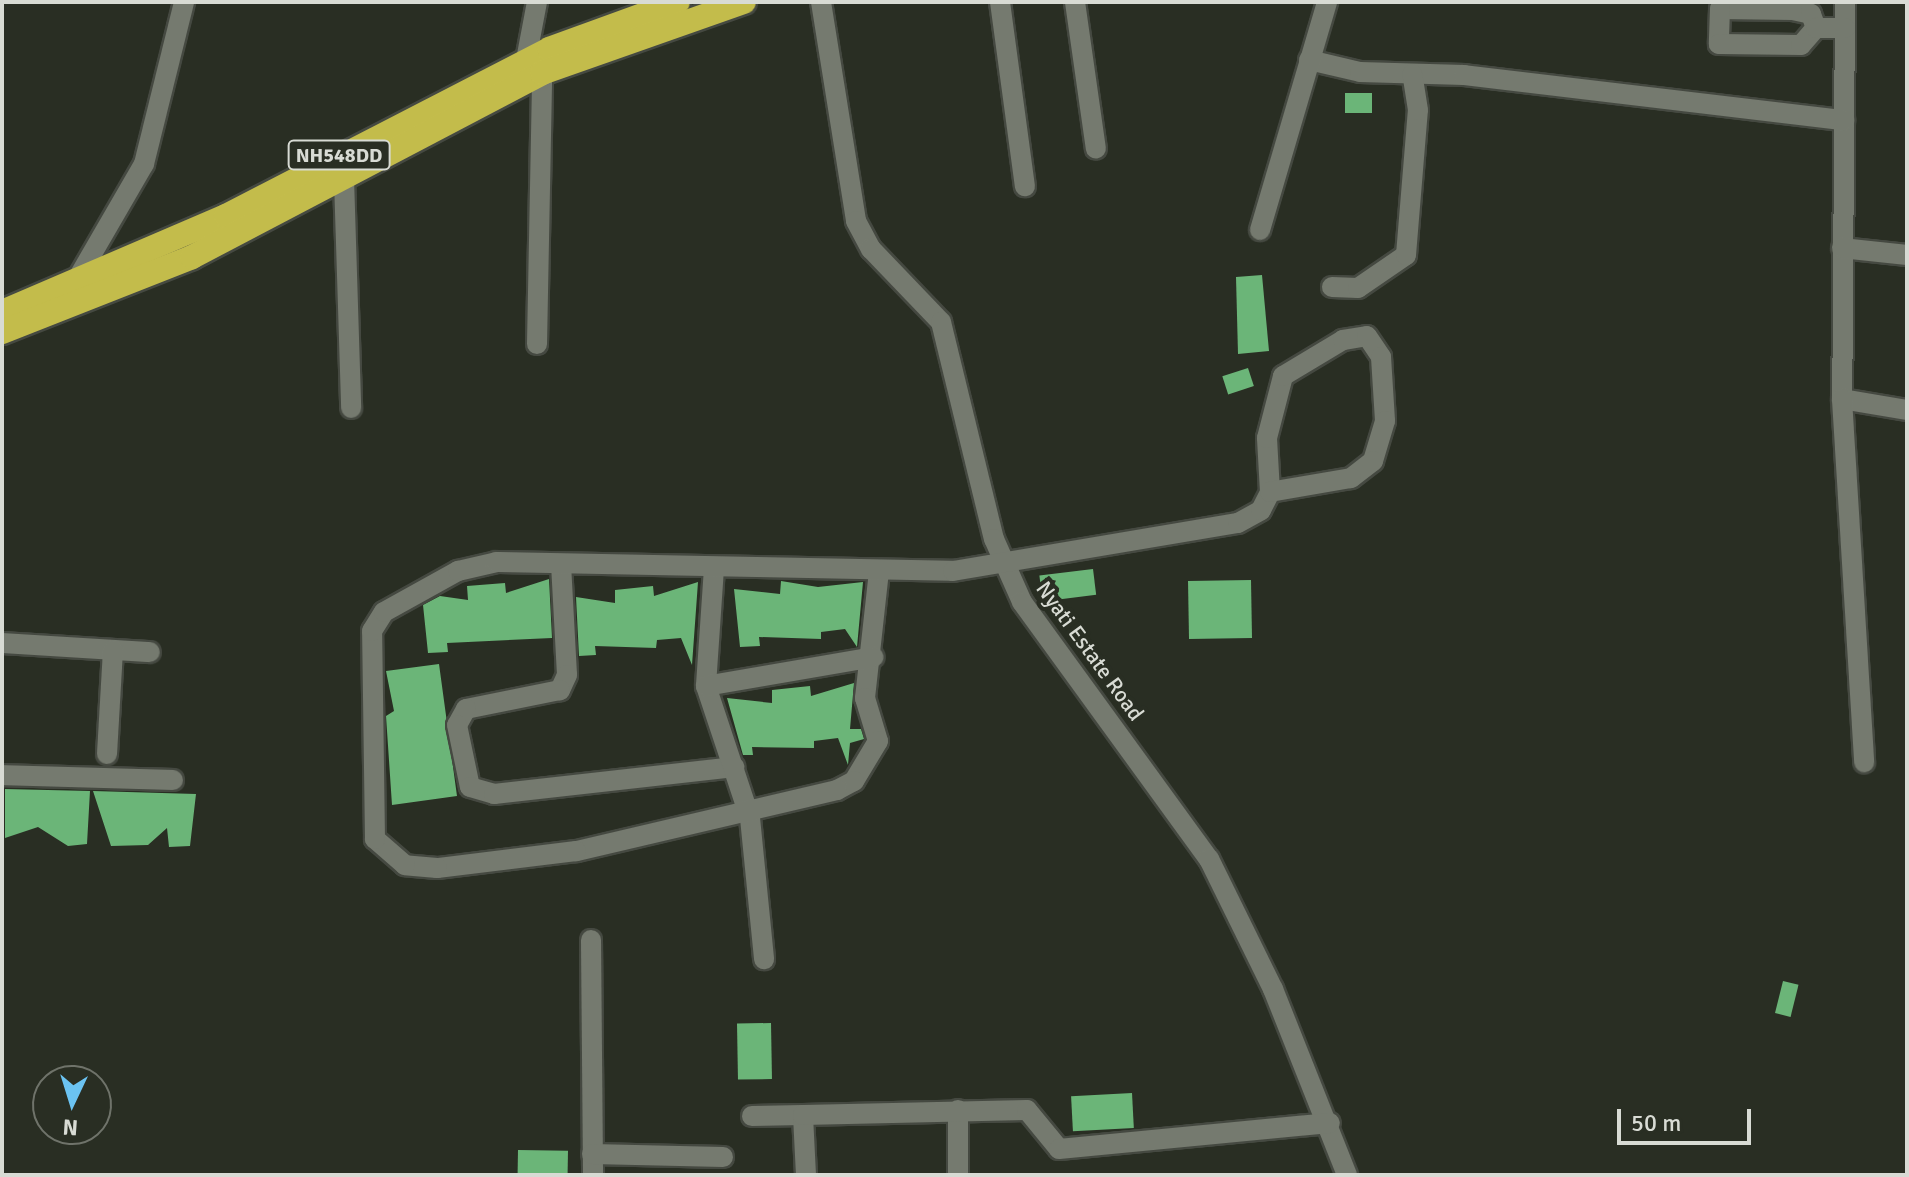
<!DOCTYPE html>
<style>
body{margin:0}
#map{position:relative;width:1909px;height:1177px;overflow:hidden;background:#292e23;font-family:Signika,sans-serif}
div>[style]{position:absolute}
.building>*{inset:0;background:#6bb578;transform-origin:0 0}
.roads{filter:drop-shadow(2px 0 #454941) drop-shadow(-2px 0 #454941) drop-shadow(0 2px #454941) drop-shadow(0 -2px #454941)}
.minor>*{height:20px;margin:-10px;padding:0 10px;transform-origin:10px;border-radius:10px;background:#757a6f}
.highway>*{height:24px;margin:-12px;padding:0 12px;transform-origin:12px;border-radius:12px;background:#c3bc4b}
span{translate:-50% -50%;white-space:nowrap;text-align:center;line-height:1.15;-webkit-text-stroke:8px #292e23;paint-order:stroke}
.shield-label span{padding:2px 6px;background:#292e23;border:2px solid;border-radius:6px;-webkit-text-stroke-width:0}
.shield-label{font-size:20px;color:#d8dbd4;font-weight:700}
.street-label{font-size:22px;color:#d8dbd4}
.frame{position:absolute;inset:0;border:4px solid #d8dbd4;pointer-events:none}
.north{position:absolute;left:32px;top:1065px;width:80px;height:80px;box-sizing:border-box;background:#292e23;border:2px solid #6f736a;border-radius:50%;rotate:184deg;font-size:22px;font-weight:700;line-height:32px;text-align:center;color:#d8dbd4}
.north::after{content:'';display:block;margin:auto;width:28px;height:36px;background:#6bc3f2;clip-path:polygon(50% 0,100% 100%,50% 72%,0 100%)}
.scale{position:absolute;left:1617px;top:1109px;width:134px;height:36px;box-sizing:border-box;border:4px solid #d8dbd4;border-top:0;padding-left:10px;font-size:24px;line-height:28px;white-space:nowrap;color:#d8dbd4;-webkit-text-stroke:6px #292e23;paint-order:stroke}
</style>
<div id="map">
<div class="building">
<i style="left:1345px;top:93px;width:27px;height:20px"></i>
<i style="clip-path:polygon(1262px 275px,1269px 351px,1238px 354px,1236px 277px)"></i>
<i style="left:1248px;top:368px;width:19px;height:27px;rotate:72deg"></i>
<i style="left:1093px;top:569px;width:26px;height:54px;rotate:83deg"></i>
<i style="clip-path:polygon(549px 579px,552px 638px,447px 643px,448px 652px,428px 653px,423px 605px,440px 596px,468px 600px,467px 586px,505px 583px,506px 593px)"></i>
<i style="left:1251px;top:580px;width:58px;height:63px;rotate:89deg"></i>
<i style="clip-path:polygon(781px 581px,818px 587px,863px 582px,857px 647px,845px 629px,821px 632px,821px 639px,759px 637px,760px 646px,740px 647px,734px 589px,780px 594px)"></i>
<i style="clip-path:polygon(698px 582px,692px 665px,681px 638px,657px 640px,656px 648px,595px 646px,596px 655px,579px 656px,576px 597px,615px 603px,615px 590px,653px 586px,654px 596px)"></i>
<i style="clip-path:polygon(439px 664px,457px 796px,392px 805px,386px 716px,394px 711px,386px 671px)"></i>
<i style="clip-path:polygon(854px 683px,850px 729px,861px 729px,864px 739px,850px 743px,848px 765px,838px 738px,814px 741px,814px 748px,752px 747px,753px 755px,743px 755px,727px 698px,772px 703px,772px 690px,810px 686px,811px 696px)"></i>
<i style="clip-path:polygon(5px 789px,90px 791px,87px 844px,68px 846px,38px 827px,5px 838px)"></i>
<i style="clip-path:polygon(93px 791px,196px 794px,190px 846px,169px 847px,167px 828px,148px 845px,111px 846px)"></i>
<i style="left:1783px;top:981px;width:16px;height:33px;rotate:14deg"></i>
<i style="left:771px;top:1023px;width:56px;height:34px;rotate:89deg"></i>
<i style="left:1132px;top:1093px;width:35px;height:61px;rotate:87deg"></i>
<i style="left:518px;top:1150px;width:50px;height:25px;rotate:1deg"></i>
</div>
<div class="roads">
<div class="minor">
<i style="left:821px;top:2px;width:222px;rotate:80.9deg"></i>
<i style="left:856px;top:221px;width:32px;rotate:62deg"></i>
<i style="left:871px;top:249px;width:101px;rotate:46.2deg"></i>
<i style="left:941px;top:322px;width:223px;rotate:76.3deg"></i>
<i style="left:994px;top:539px;width:69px;rotate:66deg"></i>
<i style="left:1022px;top:602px;width:318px;rotate:54deg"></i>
<i style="left:1209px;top:859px;width:145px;rotate:63.8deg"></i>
<i style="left:1273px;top:989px;width:200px;rotate:68.3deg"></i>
<i style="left:1000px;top:2px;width:186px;rotate:82.3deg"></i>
<i style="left:1075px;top:2px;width:148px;rotate:81.9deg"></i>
<i style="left:1845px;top:2px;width:397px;rotate:90.4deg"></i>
<i style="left:1842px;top:399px;width:66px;rotate:9.6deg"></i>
<i style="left:1816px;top:28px;width:15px;rotate:-110deg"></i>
<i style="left:1811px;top:14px;width:19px;rotate:-168deg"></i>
<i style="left:1792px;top:10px;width:72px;rotate:-179.2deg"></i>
<i style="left:1720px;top:9px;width:35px;rotate:92deg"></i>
<i style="left:1719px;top:44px;width:82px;rotate:0.7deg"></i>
<i style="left:1801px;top:45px;width:23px;rotate:-49deg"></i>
<i style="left:1816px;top:28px;width:29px"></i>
<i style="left:526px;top:60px;width:59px;rotate:-79.3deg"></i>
<i style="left:1309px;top:60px;width:52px;rotate:13.2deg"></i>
<i style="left:1360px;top:72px;width:104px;rotate:1.7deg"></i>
<i style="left:1464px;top:75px;width:383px;rotate:6.8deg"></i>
<i style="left:344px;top:179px;width:229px;rotate:88.2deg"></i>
<i style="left:1260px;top:230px;width:238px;rotate:-73.6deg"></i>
<i style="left:1842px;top:248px;width:65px;rotate:6.1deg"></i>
<i style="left:75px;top:283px;width:138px;rotate:-59.9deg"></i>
<i style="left:144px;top:164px;width:167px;rotate:-76.1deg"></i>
<i style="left:1332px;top:287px;width:26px;rotate:2deg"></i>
<i style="left:1358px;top:288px;width:58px;rotate:-34.5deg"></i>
<i style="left:1406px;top:255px;width:145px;rotate:-85.3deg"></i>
<i style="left:1418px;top:110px;width:36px;rotate:-99deg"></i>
<i style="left:537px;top:344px;width:271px;rotate:-88.9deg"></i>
<i style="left:1842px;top:399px;width:364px;rotate:86.5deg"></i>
<i style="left:561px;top:564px;width:111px;rotate:86.9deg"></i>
<i style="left:567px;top:675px;width:17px;rotate:115deg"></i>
<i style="left:560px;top:690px;width:96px;rotate:168.6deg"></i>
<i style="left:466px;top:709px;width:18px;rotate:119deg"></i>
<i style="left:457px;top:725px;width:63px;rotate:78.2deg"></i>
<i style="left:470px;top:787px;width:25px;rotate:16deg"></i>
<i style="left:494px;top:794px;width:242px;rotate:-6.4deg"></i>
<i style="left:714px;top:568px;width:118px;rotate:93.9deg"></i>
<i style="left:706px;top:686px;width:139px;rotate:71.6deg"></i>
<i style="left:750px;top:818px;width:142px;rotate:84.3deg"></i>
<i style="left:879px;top:571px;width:128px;rotate:96.3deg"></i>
<i style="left:865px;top:698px;width:45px;rotate:73.2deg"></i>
<i style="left:878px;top:741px;width:47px;rotate:121deg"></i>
<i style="left:854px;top:781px;width:19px;rotate:152deg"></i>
<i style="left:837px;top:790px;width:268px;rotate:166.8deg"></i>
<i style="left:576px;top:851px;width:140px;rotate:173deg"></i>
<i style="left:437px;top:868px;width:32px;rotate:-175deg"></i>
<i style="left:405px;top:865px;width:40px;rotate:-139deg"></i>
<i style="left:375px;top:839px;width:208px;rotate:-90.8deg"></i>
<i style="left:372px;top:631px;width:22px;rotate:-58deg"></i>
<i style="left:384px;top:612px;width:85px;rotate:-29deg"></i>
<i style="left:458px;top:571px;width:39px;rotate:-13deg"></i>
<i style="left:496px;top:562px;width:457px;rotate:1.1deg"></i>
<i style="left:953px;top:571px;width:289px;rotate:-9.6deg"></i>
<i style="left:1238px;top:523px;width:26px;rotate:-29deg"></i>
<i style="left:1261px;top:510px;width:20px;rotate:-63deg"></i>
<i style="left:1270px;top:492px;width:54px;rotate:-93.2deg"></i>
<i style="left:1267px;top:438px;width:64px;rotate:-75.5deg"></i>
<i style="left:1283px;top:376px;width:70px;rotate:-31deg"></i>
<i style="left:1343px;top:340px;width:24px;rotate:-9deg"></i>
<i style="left:1367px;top:336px;width:25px;rotate:56deg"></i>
<i style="left:1381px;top:357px;width:64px;rotate:86.4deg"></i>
<i style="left:1385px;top:421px;width:42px;rotate:106.7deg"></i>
<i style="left:1373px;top:461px;width:28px;rotate:142deg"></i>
<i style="left:1351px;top:478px;width:82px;rotate:170.2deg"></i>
<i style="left:2px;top:643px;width:148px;rotate:3.5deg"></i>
<i style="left:706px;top:686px;width:170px;rotate:-9.8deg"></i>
<i style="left:107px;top:754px;width:104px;rotate:-86.7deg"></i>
<i style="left:2px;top:775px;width:171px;rotate:1.7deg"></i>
<i style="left:591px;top:940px;width:235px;rotate:89.5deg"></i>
<i style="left:958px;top:1110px;width:65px;rotate:90deg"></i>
<i style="left:752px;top:1116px;width:51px;rotate:-1.1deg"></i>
<i style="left:592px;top:1154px;width:131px;rotate:1.3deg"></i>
<i style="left:806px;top:1175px;width:60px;rotate:-92.9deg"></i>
<i style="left:803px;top:1115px;width:224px;rotate:-1.3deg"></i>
<i style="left:1027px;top:1110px;width:50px;rotate:50.6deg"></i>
<i style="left:1059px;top:1149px;width:272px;rotate:-5.5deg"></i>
</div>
<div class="highway">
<i style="left:2px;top:312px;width:244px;rotate:-23.2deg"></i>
<i style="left:226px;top:216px;width:364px;rotate:-27.3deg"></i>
<i style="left:549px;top:49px;width:137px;rotate:-20deg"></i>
<i style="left:2px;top:332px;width:204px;rotate:-21.5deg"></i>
<i style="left:192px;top:257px;width:395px;rotate:-27.7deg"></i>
<i style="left:542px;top:73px;width:214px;rotate:-19.4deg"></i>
</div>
</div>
<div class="shield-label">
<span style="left:339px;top:155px">NH548DD</span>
</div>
<div class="street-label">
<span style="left:1090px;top:651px;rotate:54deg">Nyati Estate Road</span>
</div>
<div class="frame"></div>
<div class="north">N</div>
<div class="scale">50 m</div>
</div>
